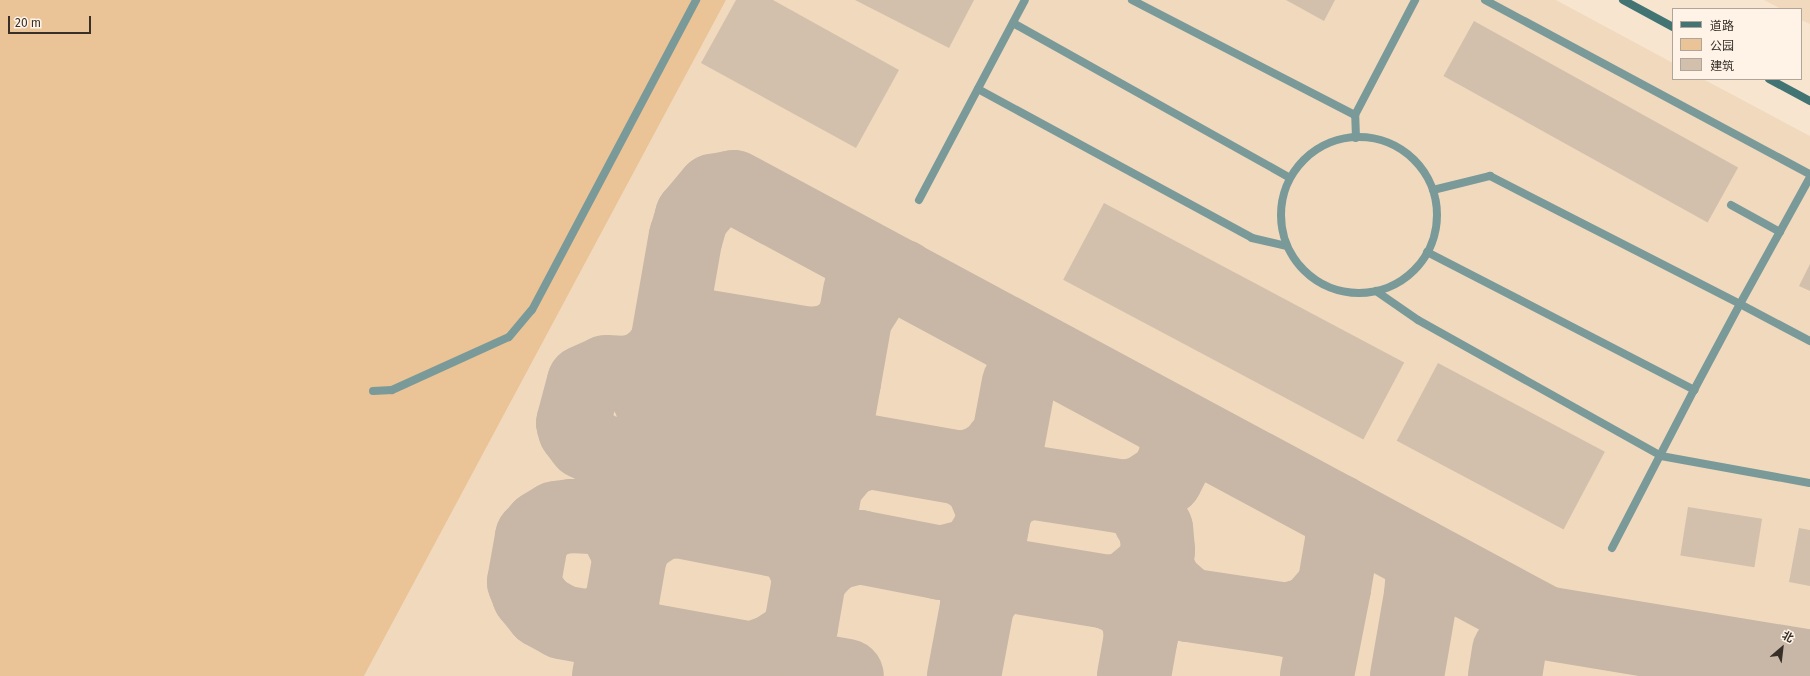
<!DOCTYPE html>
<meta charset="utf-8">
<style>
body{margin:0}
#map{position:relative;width:1810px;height:676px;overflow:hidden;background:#f8e5d0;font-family:"Fira Sans","Noto Sans SC",sans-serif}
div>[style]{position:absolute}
.built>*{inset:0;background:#f1d9be}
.green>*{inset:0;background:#eac396}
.taxiway>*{height:74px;margin:-37px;padding:0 37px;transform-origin:37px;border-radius:37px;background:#c8b7a6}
.building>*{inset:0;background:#d2c0ac;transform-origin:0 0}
.lane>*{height:8px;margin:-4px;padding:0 4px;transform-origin:4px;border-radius:4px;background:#799a99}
.lane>.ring{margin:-4px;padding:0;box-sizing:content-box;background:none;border:8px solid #799a99;border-radius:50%}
.street>*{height:8px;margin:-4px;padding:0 4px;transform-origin:4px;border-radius:4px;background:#799a99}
.secondary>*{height:8px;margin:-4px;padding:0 4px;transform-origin:4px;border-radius:4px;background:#417473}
span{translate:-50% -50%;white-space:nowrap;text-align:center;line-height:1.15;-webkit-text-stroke:4px #fff3e7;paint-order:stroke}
.legend{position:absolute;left:1672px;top:8px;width:130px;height:72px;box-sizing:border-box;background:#fff3e7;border:1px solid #afa59b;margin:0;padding:5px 7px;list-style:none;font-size:12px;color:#383028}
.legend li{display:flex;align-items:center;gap:8px;height:20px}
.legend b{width:20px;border:1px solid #afa59b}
.north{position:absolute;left:1762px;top:628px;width:40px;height:40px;-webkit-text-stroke:3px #fff3e7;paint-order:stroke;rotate:28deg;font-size:11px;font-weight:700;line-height:16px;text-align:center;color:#383028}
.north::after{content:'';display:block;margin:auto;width:14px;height:18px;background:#383028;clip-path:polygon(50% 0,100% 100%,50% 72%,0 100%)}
.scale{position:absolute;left:8px;top:16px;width:83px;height:18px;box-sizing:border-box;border:2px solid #383028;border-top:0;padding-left:5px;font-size:12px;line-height:14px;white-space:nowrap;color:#383028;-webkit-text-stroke:3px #fff3e7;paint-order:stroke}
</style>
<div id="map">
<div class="built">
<i style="clip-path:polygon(726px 0,1556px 0,1673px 63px,1673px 79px,1703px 79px,1810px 136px,1810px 676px,364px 676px)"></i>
<i style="clip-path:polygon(1764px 0,1810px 0,1810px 24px,1801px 20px,1801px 9px,1781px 9px)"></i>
</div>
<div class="green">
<i style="clip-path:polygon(0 0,726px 0,364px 676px,0 676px)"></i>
</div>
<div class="taxiway">
<i style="left:639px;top:383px;width:14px;rotate:51deg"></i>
<i style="left:648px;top:394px;width:20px;rotate:70deg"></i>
<i style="left:655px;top:413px;width:30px;rotate:-48deg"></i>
<i style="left:675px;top:391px;width:13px;rotate:-18deg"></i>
<i style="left:687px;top:387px;width:117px;rotate:9.9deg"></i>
<i style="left:802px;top:407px;width:18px;rotate:-6deg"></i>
<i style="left:820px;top:405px;width:33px;rotate:-44deg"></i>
<i style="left:844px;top:382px;width:12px;rotate:-104deg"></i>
<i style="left:841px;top:370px;width:23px;rotate:-137deg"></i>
<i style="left:961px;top:468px;width:24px;rotate:33deg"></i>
<i style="left:981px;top:481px;width:34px;rotate:67deg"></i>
<i style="left:994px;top:512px;width:22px;rotate:-60deg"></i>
<i style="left:1005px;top:493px;width:26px;rotate:-25deg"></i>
<i style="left:1029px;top:482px;width:97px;rotate:8.9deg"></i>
<i style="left:1125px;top:497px;width:18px;rotate:-13deg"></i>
<i style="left:1143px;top:493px;width:27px;rotate:-33deg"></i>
<i style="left:1166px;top:478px;width:22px;rotate:-63deg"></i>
<i style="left:1176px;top:458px;width:21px;rotate:-87deg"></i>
<i style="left:1177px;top:437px;width:16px;rotate:-112deg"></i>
<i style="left:645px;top:473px;width:27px;rotate:-45deg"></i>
<i style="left:664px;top:454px;width:14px;rotate:-17deg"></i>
<i style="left:677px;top:450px;width:115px;rotate:10.5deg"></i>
<i style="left:790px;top:471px;width:16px;rotate:-4deg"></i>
<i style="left:806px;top:470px;width:14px;rotate:-25deg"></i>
<i style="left:819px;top:464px;width:12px;rotate:-48deg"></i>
<i style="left:827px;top:455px;width:20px;rotate:-70deg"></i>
<i style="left:834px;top:436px;width:24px;rotate:-126deg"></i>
<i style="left:826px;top:484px;width:33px;rotate:-50deg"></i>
<i style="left:847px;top:459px;width:24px;rotate:-17deg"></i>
<i style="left:870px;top:452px;width:92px;rotate:10deg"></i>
<i style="left:961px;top:468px;width:18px;rotate:-13deg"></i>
<i style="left:979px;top:464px;width:19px;rotate:-32deg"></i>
<i style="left:995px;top:454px;width:12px;rotate:-55deg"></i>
<i style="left:617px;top:530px;width:28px;rotate:63deg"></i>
<i style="left:630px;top:555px;width:19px;rotate:-65deg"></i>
<i style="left:638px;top:538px;width:27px;rotate:-33deg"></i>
<i style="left:661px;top:523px;width:17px;rotate:-7deg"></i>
<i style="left:678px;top:521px;width:104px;rotate:11.1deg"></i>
<i style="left:780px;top:541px;width:20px;rotate:-6deg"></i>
<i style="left:800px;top:539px;width:30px;rotate:-48deg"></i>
<i style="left:794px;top:548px;width:3px;rotate:18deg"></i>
<i style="left:797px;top:549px;width:31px;rotate:65deg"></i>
<i style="left:810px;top:577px;width:18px;rotate:-49deg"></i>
<i style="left:822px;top:563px;width:16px;rotate:-38deg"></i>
<i style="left:835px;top:553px;width:25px;rotate:-14deg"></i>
<i style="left:859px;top:547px;width:84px;rotate:11deg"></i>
<i style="left:941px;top:563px;width:30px;rotate:-14deg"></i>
<i style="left:970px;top:556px;width:17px;rotate:-45deg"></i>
<i style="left:982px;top:544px;width:21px;rotate:-61deg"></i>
<i style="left:1156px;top:565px;width:23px;rotate:65deg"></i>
<i style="left:1166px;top:586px;width:29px;rotate:41deg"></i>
<i style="left:1188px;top:605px;width:100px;rotate:8.6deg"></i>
<i style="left:1287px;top:620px;width:26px;rotate:-16deg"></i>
<i style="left:1312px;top:613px;width:33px;rotate:-49deg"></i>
<i style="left:1334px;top:588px;width:54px;rotate:-80.4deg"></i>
<i style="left:1343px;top:535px;width:25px;rotate:-104deg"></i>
<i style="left:977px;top:603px;width:25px;rotate:-53deg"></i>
<i style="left:992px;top:583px;width:16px;rotate:-30deg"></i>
<i style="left:1006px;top:575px;width:103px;rotate:9.5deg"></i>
<i style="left:1108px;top:592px;width:19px;rotate:-9deg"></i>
<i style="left:1127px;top:589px;width:38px;rotate:-40deg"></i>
<i style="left:1156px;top:565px;width:15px;rotate:-82deg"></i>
<i style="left:1158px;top:550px;width:21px;rotate:-95deg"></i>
<i style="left:1156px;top:529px;width:13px;rotate:-122deg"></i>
<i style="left:647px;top:640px;width:203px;rotate:10.2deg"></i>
<i style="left:638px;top:641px;width:9px;rotate:-6deg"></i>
<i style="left:647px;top:640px;width:18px;rotate:-151deg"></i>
<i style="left:631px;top:631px;width:19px;rotate:-125deg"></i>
<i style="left:620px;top:615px;width:33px;rotate:159deg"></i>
<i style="left:589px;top:627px;width:27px;rotate:-170deg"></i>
<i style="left:562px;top:622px;width:23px;rotate:-151deg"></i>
<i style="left:542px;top:611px;width:21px;rotate:-129deg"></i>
<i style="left:529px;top:595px;width:14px;rotate:-111deg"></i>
<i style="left:524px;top:582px;width:46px;rotate:-79.9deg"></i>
<i style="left:532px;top:537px;width:13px;rotate:-48deg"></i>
<i style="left:541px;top:527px;width:17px;rotate:-31deg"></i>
<i style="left:556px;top:518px;width:16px;rotate:-7deg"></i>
<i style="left:572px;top:516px;width:34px;rotate:3deg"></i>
<i style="left:606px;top:518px;width:17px;rotate:-17deg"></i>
<i style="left:622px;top:513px;width:25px;rotate:-42deg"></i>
<i style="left:641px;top:496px;width:25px;rotate:-108deg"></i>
<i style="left:633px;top:472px;width:16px;rotate:-135deg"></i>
<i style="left:622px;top:461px;width:42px;rotate:-153.4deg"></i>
<i style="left:584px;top:442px;width:15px;rotate:-127deg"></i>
<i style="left:575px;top:430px;width:7px;rotate:-106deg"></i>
<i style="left:573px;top:423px;width:42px;rotate:-75deg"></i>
<i style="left:584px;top:382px;width:24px;rotate:-24deg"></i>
<i style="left:606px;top:372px;width:20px;rotate:3deg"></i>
<i style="left:626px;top:373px;width:17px;rotate:-13deg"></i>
<i style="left:643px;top:369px;width:18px;rotate:-38deg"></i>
<i style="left:657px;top:358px;width:19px;rotate:-54deg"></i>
<i style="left:668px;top:343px;width:17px;rotate:-40deg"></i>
<i style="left:681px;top:332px;width:17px;rotate:-25deg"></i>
<i style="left:696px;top:325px;width:115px;rotate:9.5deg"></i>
<i style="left:809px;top:344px;width:19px;rotate:-6deg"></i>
<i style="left:828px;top:342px;width:21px;rotate:-29deg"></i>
<i style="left:846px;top:332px;width:54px;rotate:-57.8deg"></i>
<i style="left:875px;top:286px;width:28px;rotate:-21deg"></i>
<i style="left:752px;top:659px;width:23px;rotate:-20deg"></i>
<i style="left:774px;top:651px;width:22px;rotate:-34deg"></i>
<i style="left:792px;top:639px;width:16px;rotate:-55deg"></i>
<i style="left:801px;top:626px;width:341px;rotate:-80deg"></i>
<i style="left:1317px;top:675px;width:89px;rotate:-78.9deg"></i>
<i style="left:609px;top:676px;width:446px;rotate:-80.1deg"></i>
<i style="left:686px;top:237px;width:22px;rotate:-74deg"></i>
<i style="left:692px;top:216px;width:33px;rotate:-50deg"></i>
<i style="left:713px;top:191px;width:21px;rotate:-11deg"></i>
<i style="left:734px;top:187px;width:921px;rotate:28.26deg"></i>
<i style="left:1545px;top:623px;width:269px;rotate:9.4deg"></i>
<i style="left:964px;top:676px;width:298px;rotate:-79.4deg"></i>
<i style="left:1134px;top:676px;width:40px;rotate:-80deg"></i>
<i style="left:1141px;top:637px;width:16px;rotate:-97deg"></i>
<i style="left:1139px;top:621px;width:21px;rotate:-115deg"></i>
<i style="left:1130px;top:602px;width:24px;rotate:-156deg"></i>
<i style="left:1108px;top:592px;width:39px;rotate:10deg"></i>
<i style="left:1407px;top:676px;width:82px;rotate:-80.2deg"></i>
<i style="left:1421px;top:595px;width:25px;rotate:-85deg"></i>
<i style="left:1423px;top:570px;width:16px;rotate:-108deg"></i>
<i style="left:1505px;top:676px;width:25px;rotate:-81deg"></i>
</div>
<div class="building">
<i style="clip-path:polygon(736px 0,773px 0,899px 70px,856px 148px,701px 63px)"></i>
<i style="clip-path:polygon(855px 0,974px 0,949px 48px)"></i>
<i style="clip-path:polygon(1286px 0,1335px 0,1324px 21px)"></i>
<i style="left:1474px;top:21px;width:302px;height:63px;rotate:29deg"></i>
<i style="left:1104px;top:203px;width:340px;height:87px;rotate:28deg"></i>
<i style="clip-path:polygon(1810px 264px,1810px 291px,1799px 286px)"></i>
<i style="left:1438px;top:363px;width:189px;height:88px;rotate:28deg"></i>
<i style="left:1688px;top:507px;width:75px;height:49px;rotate:9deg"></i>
<i style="clip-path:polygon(1799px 528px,1810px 530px,1810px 586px,1789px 582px)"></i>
</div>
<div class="lane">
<i style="left:1132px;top:0;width:251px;rotate:27.3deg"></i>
<i style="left:1485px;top:0;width:369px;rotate:28.2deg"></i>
<i style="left:1013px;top:23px;width:317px;rotate:29.2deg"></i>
<i style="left:978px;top:89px;width:312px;rotate:28.5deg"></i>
<i style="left:1252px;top:238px;width:36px;rotate:13deg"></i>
<i class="ring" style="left:1281px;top:137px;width:148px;height:148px"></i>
<i style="left:1356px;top:138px;width:23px;rotate:-92deg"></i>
<i style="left:1355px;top:115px;width:130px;rotate:-62.4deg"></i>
<i style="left:1433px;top:190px;width:59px;rotate:-13.8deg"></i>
<i style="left:1490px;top:176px;width:281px;rotate:27.1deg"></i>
<i style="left:1740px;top:304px;width:145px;rotate:-61.1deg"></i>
<i style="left:919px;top:200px;width:226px;rotate:-62.1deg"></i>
<i style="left:1731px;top:205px;width:56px;rotate:28.9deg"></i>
<i style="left:1427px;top:252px;width:301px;rotate:27.3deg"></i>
<i style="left:1694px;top:390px;width:98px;rotate:-61.9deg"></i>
<i style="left:1740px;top:304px;width:79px;rotate:27.9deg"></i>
<i style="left:1376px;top:291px;width:51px;rotate:34.6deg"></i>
<i style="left:1418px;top:320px;width:278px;rotate:29.2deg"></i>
<i style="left:1661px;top:456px;width:151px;rotate:10.3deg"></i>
<i style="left:1612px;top:548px;width:178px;rotate:-62.6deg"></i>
</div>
<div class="street">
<i style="left:373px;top:391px;width:19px;rotate:-3deg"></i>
<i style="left:392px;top:390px;width:128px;rotate:-24.4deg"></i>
<i style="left:509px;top:337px;width:35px;rotate:-50deg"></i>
<i style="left:532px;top:310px;width:351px;rotate:-62.1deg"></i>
</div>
<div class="secondary">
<i style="left:1623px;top:0;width:57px;rotate:28.4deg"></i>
<i style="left:1769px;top:79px;width:47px;rotate:28.2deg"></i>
</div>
<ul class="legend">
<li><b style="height:5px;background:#417473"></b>道路</li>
<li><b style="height:11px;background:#eac396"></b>公园</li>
<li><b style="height:11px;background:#d2c0ac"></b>建筑</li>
</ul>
<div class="north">北</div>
<div class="scale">20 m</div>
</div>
